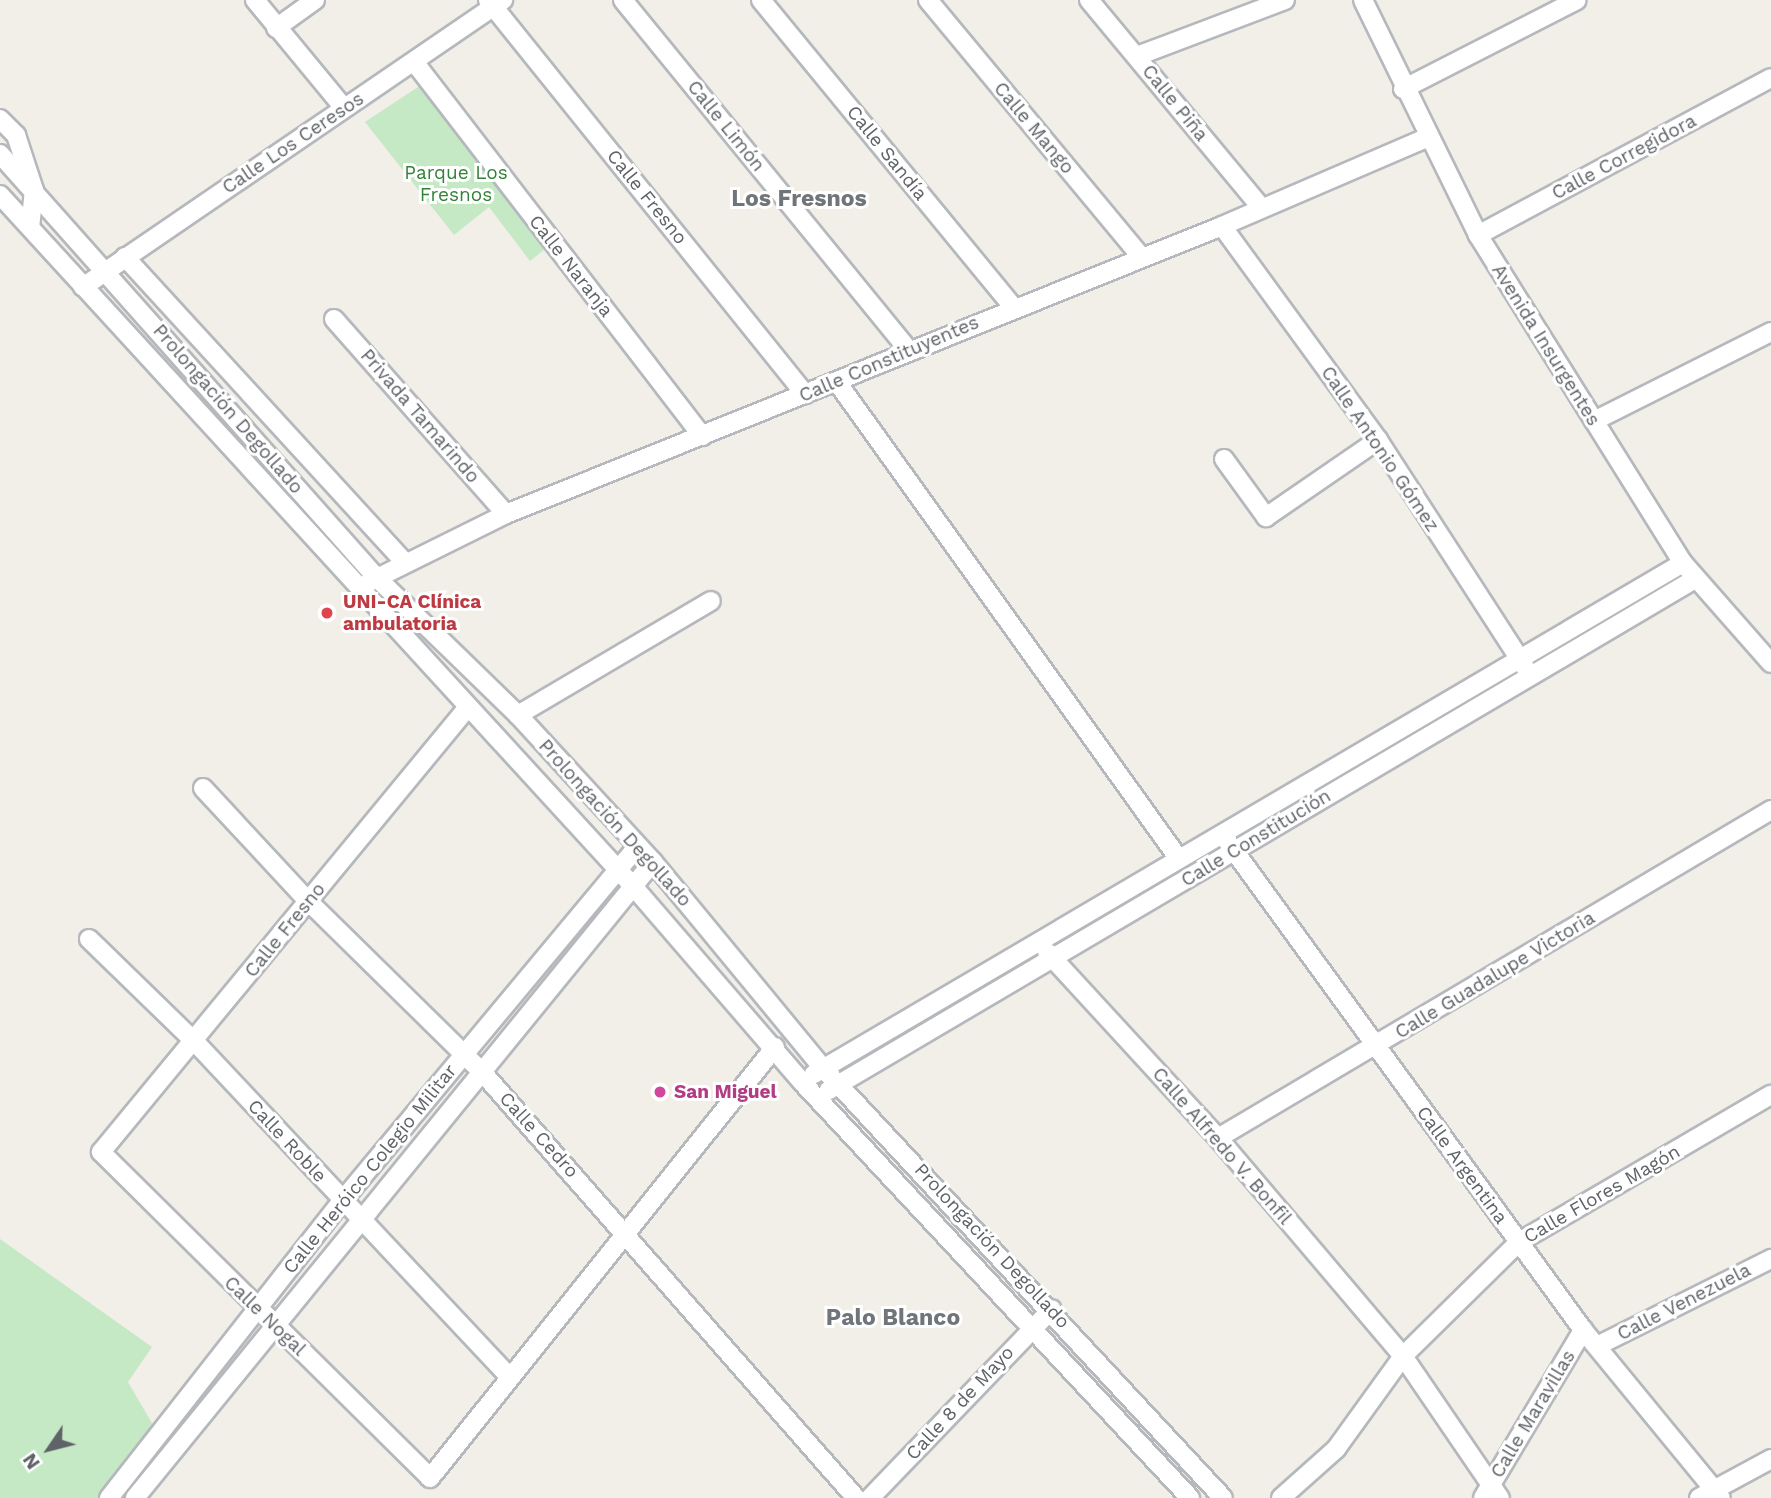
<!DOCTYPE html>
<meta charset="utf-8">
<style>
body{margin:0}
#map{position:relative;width:1771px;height:1498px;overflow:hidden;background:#f1efe8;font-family:"Work Sans",sans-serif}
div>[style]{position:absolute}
.green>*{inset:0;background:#c5e8c5}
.roads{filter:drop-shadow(2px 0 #b5b8bc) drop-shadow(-2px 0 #b5b8bc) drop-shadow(0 2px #b5b8bc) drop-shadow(0 -2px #b5b8bc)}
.minor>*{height:18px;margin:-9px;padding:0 9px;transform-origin:9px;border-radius:9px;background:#fff}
.dots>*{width:19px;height:19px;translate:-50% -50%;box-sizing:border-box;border:4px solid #fff;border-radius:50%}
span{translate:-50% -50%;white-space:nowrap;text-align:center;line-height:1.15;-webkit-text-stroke:6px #fff;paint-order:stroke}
.street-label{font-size:19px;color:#5f6368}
.park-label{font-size:19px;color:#348238}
.health-label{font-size:19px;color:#be3a42;font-weight:700}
.left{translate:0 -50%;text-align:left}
.hotel-label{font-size:19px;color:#b23c85;font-weight:700}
.quarter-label{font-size:23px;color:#70757a;font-weight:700}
.north{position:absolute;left:14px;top:1414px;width:70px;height:70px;-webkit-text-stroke:5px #fff;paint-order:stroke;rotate:235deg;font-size:19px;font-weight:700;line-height:28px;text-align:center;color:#5f6368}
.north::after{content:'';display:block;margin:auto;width:24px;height:32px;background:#5f6368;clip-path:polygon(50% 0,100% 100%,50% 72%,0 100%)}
</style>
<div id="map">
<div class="green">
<i style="clip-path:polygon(421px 85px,549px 246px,530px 261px,489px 207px,454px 235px,365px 122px)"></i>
<i style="clip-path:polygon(0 1239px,152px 1347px,128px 1382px,156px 1430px,98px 1498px,0 1498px)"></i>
</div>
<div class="roads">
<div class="minor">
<i style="left:255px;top:0;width:140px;rotate:50.5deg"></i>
<i style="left:488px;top:0;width:506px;rotate:51.18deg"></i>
<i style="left:623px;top:0;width:451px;rotate:50.8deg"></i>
<i style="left:761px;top:0;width:397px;rotate:50.6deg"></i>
<i style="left:928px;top:0;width:334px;rotate:50.3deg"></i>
<i style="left:1089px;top:0;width:268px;rotate:50.3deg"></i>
<i style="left:1363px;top:0;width:262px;rotate:63.9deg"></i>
<i style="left:1478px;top:235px;width:387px;rotate:58deg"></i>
<i style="left:1683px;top:563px;width:133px;rotate:48.7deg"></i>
<i style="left:276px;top:28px;width:48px;rotate:-35.7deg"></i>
<i style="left:1137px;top:56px;width:158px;rotate:-20.7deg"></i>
<i style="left:415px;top:63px;width:471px;rotate:52.4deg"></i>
<i style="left:1403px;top:89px;width:195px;rotate:-27.1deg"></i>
<i style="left:0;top:119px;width:23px;rotate:45deg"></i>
<i style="left:16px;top:135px;width:58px;rotate:71.9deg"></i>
<i style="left:34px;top:190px;width:37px;rotate:96deg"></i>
<i style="left:0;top:154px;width:566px;rotate:48.37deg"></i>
<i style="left:376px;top:577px;width:198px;rotate:44.2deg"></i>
<i style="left:518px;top:715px;width:200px;rotate:47.4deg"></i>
<i style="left:653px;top:862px;width:267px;rotate:50.5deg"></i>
<i style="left:823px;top:1068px;width:587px;rotate:47.07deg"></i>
<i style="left:0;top:195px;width:936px;rotate:47.51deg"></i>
<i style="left:632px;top:885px;width:260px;rotate:49.2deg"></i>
<i style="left:802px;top:1082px;width:569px;rotate:46.99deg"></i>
<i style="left:1222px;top:226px;width:265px;rotate:53.9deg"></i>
<i style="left:1378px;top:440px;width:270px;rotate:57.1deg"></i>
<i style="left:1478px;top:235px;width:332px;rotate:-28.2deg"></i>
<i style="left:125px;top:257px;width:413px;rotate:47.5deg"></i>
<i style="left:83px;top:287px;width:509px;rotate:-34.35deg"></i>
<i style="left:334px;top:319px;width:260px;rotate:48.6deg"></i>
<i style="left:837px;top:382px;width:587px;rotate:54.36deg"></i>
<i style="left:1594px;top:421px;width:198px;rotate:-26.7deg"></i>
<i style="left:1224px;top:459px;width:72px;rotate:54.1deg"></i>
<i style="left:1266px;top:517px;width:136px;rotate:-34.5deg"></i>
<i style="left:369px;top:582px;width:153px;rotate:-26.4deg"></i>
<i style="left:506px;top:514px;width:772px;rotate:-21.91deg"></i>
<i style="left:1222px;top:226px;width:222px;rotate:-23.3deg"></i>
<i style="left:468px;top:707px;width:577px;rotate:129.51deg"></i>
<i style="left:101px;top:1152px;width:463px;rotate:44.7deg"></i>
<i style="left:430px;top:1478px;width:552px;rotate:-51.32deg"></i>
<i style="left:518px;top:715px;width:224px;rotate:-30.6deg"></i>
<i style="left:203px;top:788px;width:154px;rotate:47.1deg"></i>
<i style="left:308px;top:901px;width:245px;rotate:44.5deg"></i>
<i style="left:483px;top:1073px;width:565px;rotate:48.73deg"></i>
<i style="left:1227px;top:841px;width:605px;rotate:53.94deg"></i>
<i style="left:1583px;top:1330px;width:217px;rotate:50.6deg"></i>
<i style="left:89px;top:939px;width:149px;rotate:44.2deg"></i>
<i style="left:196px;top:1043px;width:458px;rotate:46.8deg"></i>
<i style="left:1047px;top:952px;width:253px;rotate:47.4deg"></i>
<i style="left:1218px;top:1138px;width:286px;rotate:49.7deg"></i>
<i style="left:1403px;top:1356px;width:172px;rotate:55.7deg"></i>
<i style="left:814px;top:1074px;width:1008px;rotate:-30.46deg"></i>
<i style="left:829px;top:1090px;width:1006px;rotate:-30.54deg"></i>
<i style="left:1218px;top:1138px;width:643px;rotate:-30.67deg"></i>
<i style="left:1597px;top:1346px;width:195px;rotate:-26.6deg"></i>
<i style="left:109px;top:1498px;width:377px;rotate:-51.9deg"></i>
<i style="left:342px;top:1201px;width:462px;rotate:-50.2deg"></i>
<i style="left:135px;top:1498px;width:820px;rotate:-50.84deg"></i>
<i style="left:870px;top:1498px;width:262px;rotate:-46.1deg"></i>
<i style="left:1281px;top:1498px;width:74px;rotate:-41.7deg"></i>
<i style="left:1336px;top:1449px;width:115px;rotate:-54.2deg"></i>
<i style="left:1403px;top:1356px;width:163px;rotate:-44.5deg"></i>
<i style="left:1519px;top:1242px;width:292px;rotate:-30.3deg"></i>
<i style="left:1483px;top:1498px;width:196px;rotate:-59.2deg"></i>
<i style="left:1699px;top:1498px;width:82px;rotate:-28.4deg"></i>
</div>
</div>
<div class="dots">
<i style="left:327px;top:613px;background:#e0444e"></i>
<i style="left:660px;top:1092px;background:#d1479c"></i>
</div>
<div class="street-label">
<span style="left:1175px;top:103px;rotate:51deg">Calle Piña</span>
<span style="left:726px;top:126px;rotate:51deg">Calle Limón</span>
<span style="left:1034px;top:128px;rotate:50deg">Calle Mango</span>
<span style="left:293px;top:143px;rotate:-34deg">Calle Los Ceresos</span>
<span style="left:887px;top:153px;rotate:51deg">Calle Sandía</span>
<span style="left:1624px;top:157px;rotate:-28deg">Calle Corregidora</span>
<span style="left:647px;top:197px;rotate:51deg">Calle Fresno</span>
<span style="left:571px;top:266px;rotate:52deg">Calle Naranja</span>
<span style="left:1546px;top:345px;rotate:58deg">Avenida Insurgentes</span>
<span style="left:889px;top:359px;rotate:-23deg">Calle Constituyentes</span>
<span style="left:228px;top:409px;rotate:49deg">Prolongación Degollado</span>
<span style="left:420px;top:416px;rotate:49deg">Privada Tamarindo</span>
<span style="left:1380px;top:449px;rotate:56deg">Calle Antonio Gómez</span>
<span style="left:615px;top:823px;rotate:48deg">Prolongación Degollado</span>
<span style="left:1256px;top:838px;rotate:-31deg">Calle Constitución</span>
<span style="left:285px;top:930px;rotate:-51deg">Calle Fresno</span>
<span style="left:1495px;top:975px;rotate:-31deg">Calle Guadalupe Victoria</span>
<span style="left:539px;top:1135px;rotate:48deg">Calle Cedro</span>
<span style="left:287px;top:1141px;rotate:47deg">Calle Roble</span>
<span style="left:1222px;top:1146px;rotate:49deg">Calle Alfredo V. Bonfil</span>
<span style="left:1462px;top:1165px;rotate:54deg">Calle Argentina</span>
<span style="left:370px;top:1169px;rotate:-51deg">Calle Heróico Colegio Militar</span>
<span style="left:1602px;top:1194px;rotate:-30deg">Calle Flores Magón</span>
<span style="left:992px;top:1246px;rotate:47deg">Prolongación Degollado</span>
<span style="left:1684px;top:1302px;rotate:-27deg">Calle Venezuela</span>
<span style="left:265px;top:1316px;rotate:44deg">Calle Nogal</span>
<span style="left:960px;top:1403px;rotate:-47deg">Calle 8 de Mayo</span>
<span style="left:1533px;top:1414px;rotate:-59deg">Calle Maravillas</span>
</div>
<div class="park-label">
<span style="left:456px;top:184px">Parque Los<br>Fresnos</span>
</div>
<div class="health-label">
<span class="left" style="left:343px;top:613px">UNI-CA Clínica<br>ambulatoria</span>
</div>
<div class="hotel-label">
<span class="left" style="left:674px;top:1092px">San Miguel</span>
</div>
<div class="quarter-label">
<span style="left:799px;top:199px">Los Fresnos</span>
<span style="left:893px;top:1318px">Palo Blanco</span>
</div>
<div class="north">N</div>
</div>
